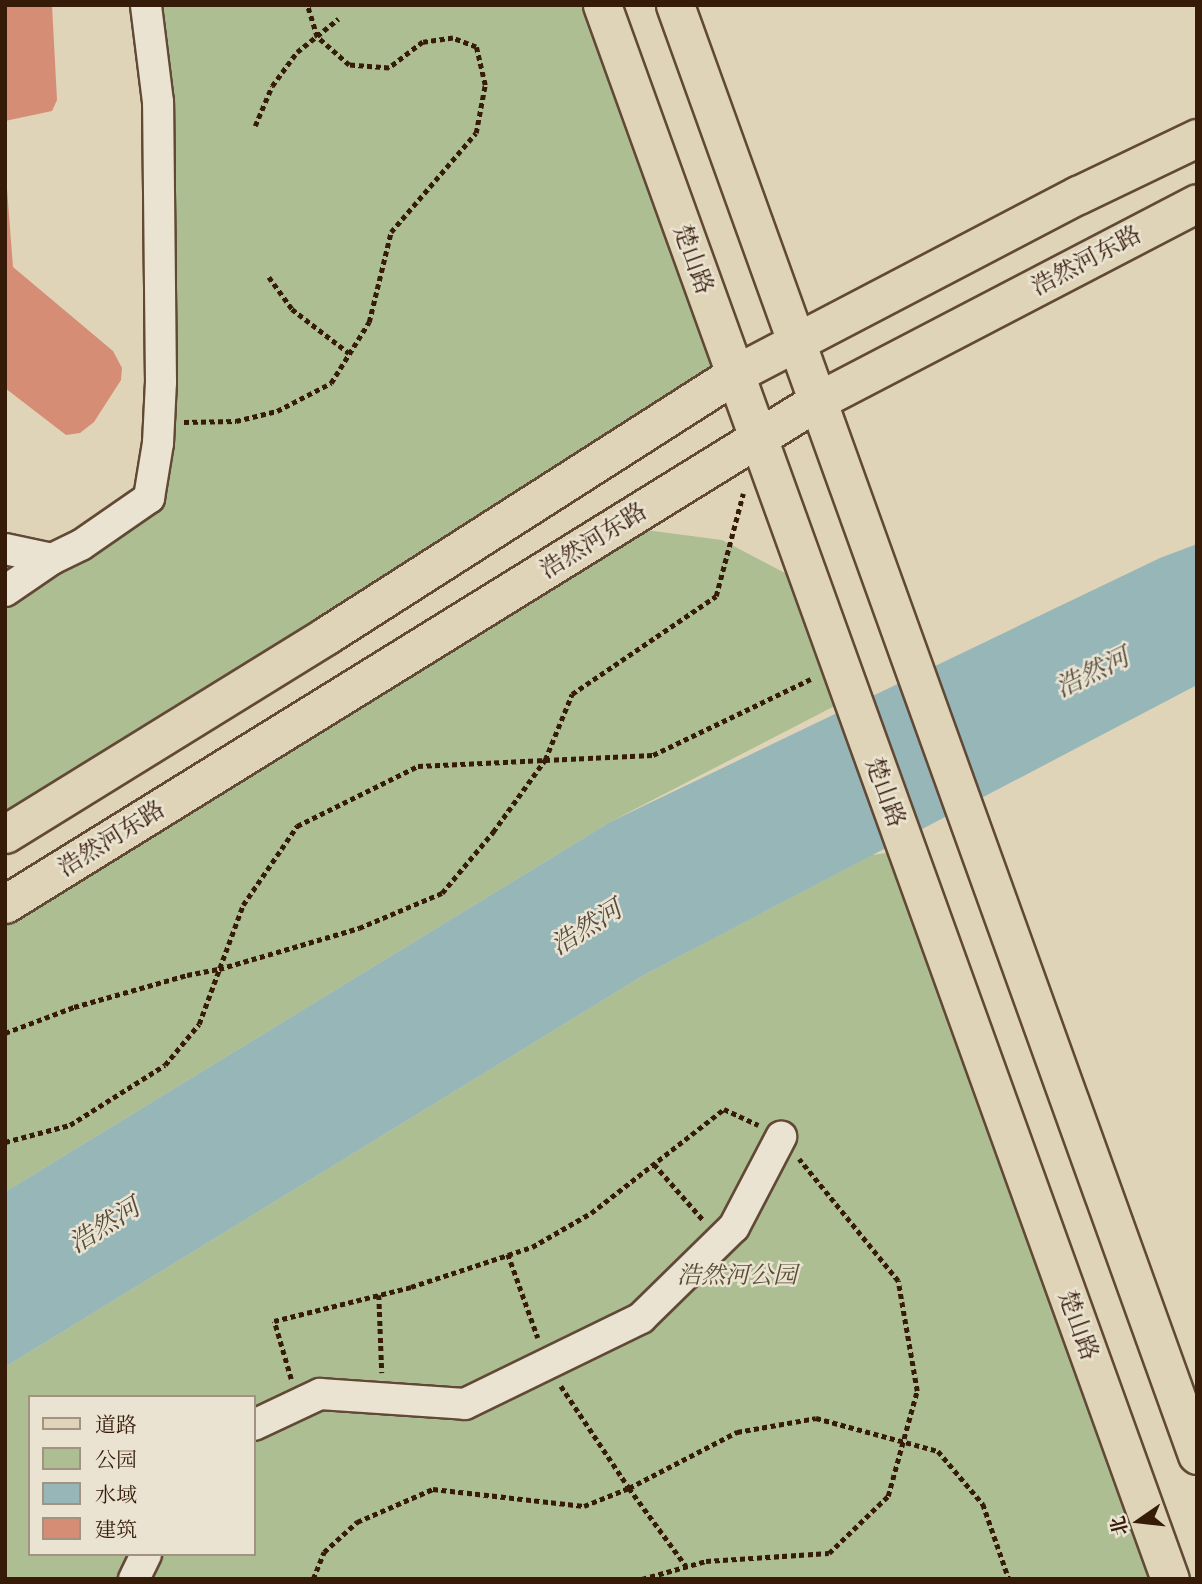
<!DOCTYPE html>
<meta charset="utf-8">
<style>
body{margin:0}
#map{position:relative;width:1202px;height:1584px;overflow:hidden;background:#dfd4b8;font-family:"Gentium Book Plus","Noto Serif SC",serif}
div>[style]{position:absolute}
.green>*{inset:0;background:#adbe93}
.water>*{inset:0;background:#96b6b8}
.building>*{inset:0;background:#d68d76}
.path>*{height:4.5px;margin-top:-2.25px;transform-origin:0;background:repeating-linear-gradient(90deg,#371b09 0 5px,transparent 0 8.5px)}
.roads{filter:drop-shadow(2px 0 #614935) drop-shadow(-2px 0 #614935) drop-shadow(0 2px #614935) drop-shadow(0 -2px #614935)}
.minor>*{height:30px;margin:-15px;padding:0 15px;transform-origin:15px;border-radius:15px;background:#eae3d1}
.major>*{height:37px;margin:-18.5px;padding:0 18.5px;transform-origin:18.5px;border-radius:18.5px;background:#dfd4b8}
span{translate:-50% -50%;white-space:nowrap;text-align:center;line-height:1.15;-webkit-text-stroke:5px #eae3d1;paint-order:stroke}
.street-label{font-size:24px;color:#371b09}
.park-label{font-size:24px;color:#5a4c32;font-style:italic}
.water-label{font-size:26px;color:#544a3e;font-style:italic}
.frame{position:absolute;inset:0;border:7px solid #371b09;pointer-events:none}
.legend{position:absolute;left:28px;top:1395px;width:228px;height:161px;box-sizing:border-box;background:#eae3d1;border:2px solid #a29381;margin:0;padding:9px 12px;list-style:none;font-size:21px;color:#371b09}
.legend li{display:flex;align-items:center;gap:14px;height:35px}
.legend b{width:35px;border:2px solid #a29381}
.north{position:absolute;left:1104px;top:1486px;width:70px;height:70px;-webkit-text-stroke:5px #eae3d1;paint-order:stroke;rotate:256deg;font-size:19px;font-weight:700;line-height:28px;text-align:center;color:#371b09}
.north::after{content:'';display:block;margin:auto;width:24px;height:32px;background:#371b09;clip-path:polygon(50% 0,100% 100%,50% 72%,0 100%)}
</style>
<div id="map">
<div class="green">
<i style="clip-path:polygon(146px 5px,602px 5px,735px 374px,5px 834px,5px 549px,52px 559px,149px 498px)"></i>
<i style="clip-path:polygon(615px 526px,722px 540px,812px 587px,852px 697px,610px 822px,5px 1192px,5px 904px)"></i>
<i style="clip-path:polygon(evenodd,907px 850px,1171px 1579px,5px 1579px,5px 1367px,644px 975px,872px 855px,907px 850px,30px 1397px,254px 1397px,254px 1554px,30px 1554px,30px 1397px)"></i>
</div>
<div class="water">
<i style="clip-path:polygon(1197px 544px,1197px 685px,644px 975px,5px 1367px,5px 1192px,610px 822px,1160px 558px)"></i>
</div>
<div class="building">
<i style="clip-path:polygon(5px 5px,52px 5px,57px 100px,52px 111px,5px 121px)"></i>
<i style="clip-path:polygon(5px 163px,13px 267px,113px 351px,122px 368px,121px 380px,94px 422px,80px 433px,66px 435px,5px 388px)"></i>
</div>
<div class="path">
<i style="left:255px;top:126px;width:43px;rotate:-67deg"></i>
<i style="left:272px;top:86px;width:42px;rotate:-53.7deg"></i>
<i style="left:297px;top:52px;width:53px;rotate:-38.8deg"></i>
<i style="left:269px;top:277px;width:39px;rotate:54deg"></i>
<i style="left:292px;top:309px;width:72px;rotate:37.7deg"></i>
<i style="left:184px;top:422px;width:52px;rotate:-1.1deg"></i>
<i style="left:236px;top:421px;width:42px;rotate:-13.7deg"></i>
<i style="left:277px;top:411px;width:61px;rotate:-27.4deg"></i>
<i style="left:331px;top:383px;width:72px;rotate:-58.1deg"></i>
<i style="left:369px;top:322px;width:93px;rotate:-76.3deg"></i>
<i style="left:391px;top:232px;width:130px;rotate:-49.4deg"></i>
<i style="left:476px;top:133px;width:49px;rotate:-79.4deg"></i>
<i style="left:485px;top:85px;width:39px;rotate:-103deg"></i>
<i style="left:476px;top:47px;width:25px;rotate:-159deg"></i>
<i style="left:453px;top:38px;width:30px;rotate:172deg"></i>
<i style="left:423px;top:42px;width:43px;rotate:142.6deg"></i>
<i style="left:389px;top:68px;width:40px;rotate:-175.7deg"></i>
<i style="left:349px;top:65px;width:43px;rotate:-138.8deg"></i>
<i style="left:317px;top:37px;width:34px;rotate:-107deg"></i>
<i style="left:5px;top:1033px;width:74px;rotate:-20.6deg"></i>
<i style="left:74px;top:1007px;width:117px;rotate:-15.8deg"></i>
<i style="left:187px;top:975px;width:33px;rotate:-11deg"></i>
<i style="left:219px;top:969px;width:146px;rotate:-16.3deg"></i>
<i style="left:359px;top:928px;width:90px;rotate:-22.9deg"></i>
<i style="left:442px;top:893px;width:80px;rotate:-50.1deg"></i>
<i style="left:493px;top:832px;width:89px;rotate:-54.2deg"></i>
<i style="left:545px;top:760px;width:71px;rotate:-67.8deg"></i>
<i style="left:572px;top:694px;width:174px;rotate:-34.2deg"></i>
<i style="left:716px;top:596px;width:106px;rotate:-75.2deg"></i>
<i style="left:5px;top:1142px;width:67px;rotate:-14.7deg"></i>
<i style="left:70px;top:1125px;width:112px;rotate:-32.3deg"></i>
<i style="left:165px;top:1065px;width:53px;rotate:-50.3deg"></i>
<i style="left:199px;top:1024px;width:127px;rotate:-69.7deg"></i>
<i style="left:243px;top:905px;width:96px;rotate:-55.6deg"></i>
<i style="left:297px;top:826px;width:135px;rotate:-26.4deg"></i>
<i style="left:418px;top:766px;width:235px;rotate:-2.7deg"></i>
<i style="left:653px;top:755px;width:175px;rotate:-25.7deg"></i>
<i style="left:654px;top:1164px;width:76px;rotate:48.7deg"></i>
<i style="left:508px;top:1254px;width:89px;rotate:70.3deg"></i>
<i style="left:379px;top:1295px;width:78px;rotate:87.8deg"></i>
<i style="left:291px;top:1379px;width:60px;rotate:-106.3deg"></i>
<i style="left:274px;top:1321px;width:141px;rotate:-13.9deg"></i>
<i style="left:411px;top:1287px;width:127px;rotate:-18.3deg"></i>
<i style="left:532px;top:1247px;width:68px;rotate:-30deg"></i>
<i style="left:591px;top:1213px;width:169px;rotate:-38deg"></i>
<i style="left:724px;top:1109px;width:38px;rotate:25deg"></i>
<i style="left:561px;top:1386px;width:123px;rotate:56.3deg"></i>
<i style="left:629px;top:1488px;width:97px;rotate:53.8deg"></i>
<i style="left:313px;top:1579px;width:29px;rotate:-68deg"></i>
<i style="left:324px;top:1552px;width:45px;rotate:-42.3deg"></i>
<i style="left:357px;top:1522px;width:83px;rotate:-23.5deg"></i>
<i style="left:433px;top:1489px;width:152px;rotate:6.4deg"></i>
<i style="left:584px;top:1506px;width:48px;rotate:-21.8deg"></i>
<i style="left:629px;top:1488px;width:122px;rotate:-27.4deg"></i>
<i style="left:737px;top:1432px;width:80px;rotate:-10deg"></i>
<i style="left:816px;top:1418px;width:126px;rotate:15.1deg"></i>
<i style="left:938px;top:1451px;width:70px;rotate:49.7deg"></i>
<i style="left:983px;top:1504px;width:79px;rotate:70.9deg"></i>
<i style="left:642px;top:1579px;width:66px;rotate:-15.7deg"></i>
<i style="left:706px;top:1561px;width:123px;rotate:-3.7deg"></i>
<i style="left:829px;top:1553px;width:82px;rotate:-44deg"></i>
<i style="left:888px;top:1496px;width:109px;rotate:-74.6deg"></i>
<i style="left:917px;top:1391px;width:112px;rotate:-99.8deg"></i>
<i style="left:898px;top:1281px;width:157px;rotate:-129.1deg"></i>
</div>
<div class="roads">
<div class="minor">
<i style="left:5px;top:549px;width:48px;rotate:12deg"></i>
<i style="left:52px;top:559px;width:32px;rotate:-26deg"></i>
<i style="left:81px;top:545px;width:83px;rotate:-34.7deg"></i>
<i style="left:149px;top:498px;width:56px;rotate:-80.7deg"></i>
<i style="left:158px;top:443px;width:61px;rotate:-87.2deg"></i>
<i style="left:161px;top:382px;width:280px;rotate:-90.6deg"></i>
<i style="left:158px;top:102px;width:98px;rotate:-97.1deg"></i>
<i style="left:5px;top:591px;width:57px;rotate:-34.2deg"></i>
<i style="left:254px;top:1425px;width:73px;rotate:-25.2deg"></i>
<i style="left:320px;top:1394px;width:145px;rotate:3.9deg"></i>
<i style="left:465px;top:1404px;width:196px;rotate:-26deg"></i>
<i style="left:641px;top:1318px;width:130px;rotate:-44.4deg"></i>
<i style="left:734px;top:1227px;width:102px;rotate:-62.4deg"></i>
<i style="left:134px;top:1579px;width:28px;rotate:-64deg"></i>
</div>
<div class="major">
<i style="left:602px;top:5px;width:1673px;rotate:70.16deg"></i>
<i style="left:675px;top:5px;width:1541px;rotate:70.2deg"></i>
<i style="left:5px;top:834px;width:379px;rotate:-31.7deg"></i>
<i style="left:327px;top:635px;width:484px;rotate:-32.6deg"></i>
<i style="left:735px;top:374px;width:387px;rotate:-27.6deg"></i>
<i style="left:1078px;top:195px;width:132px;rotate:-25.6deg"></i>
<i style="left:5px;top:904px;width:957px;rotate:-31.76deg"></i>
<i style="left:819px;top:400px;width:426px;rotate:-27.5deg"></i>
</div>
</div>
<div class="street-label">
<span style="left:694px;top:259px;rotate:70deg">楚山路</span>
<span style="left:1086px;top:260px;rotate:-28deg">浩然河东路</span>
<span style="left:593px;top:540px;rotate:-32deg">浩然河东路</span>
<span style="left:886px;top:792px;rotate:70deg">楚山路</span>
<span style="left:111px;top:838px;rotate:-32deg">浩然河东路</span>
<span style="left:1079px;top:1325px;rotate:70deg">楚山路</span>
</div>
<div class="park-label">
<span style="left:737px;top:1275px">浩然河公园</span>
</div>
<div class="water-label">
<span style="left:1092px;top:672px;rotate:-26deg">浩然河</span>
<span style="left:586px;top:927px;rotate:-32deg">浩然河</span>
<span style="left:104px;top:1225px;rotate:-32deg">浩然河</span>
</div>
<div class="frame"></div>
<ul class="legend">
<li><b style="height:9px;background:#dfd4b8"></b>道路</li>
<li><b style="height:19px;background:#adbe93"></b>公园</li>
<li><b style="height:19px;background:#96b6b8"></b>水域</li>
<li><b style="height:19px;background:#d68d76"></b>建筑</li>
</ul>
<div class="north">北</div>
</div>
